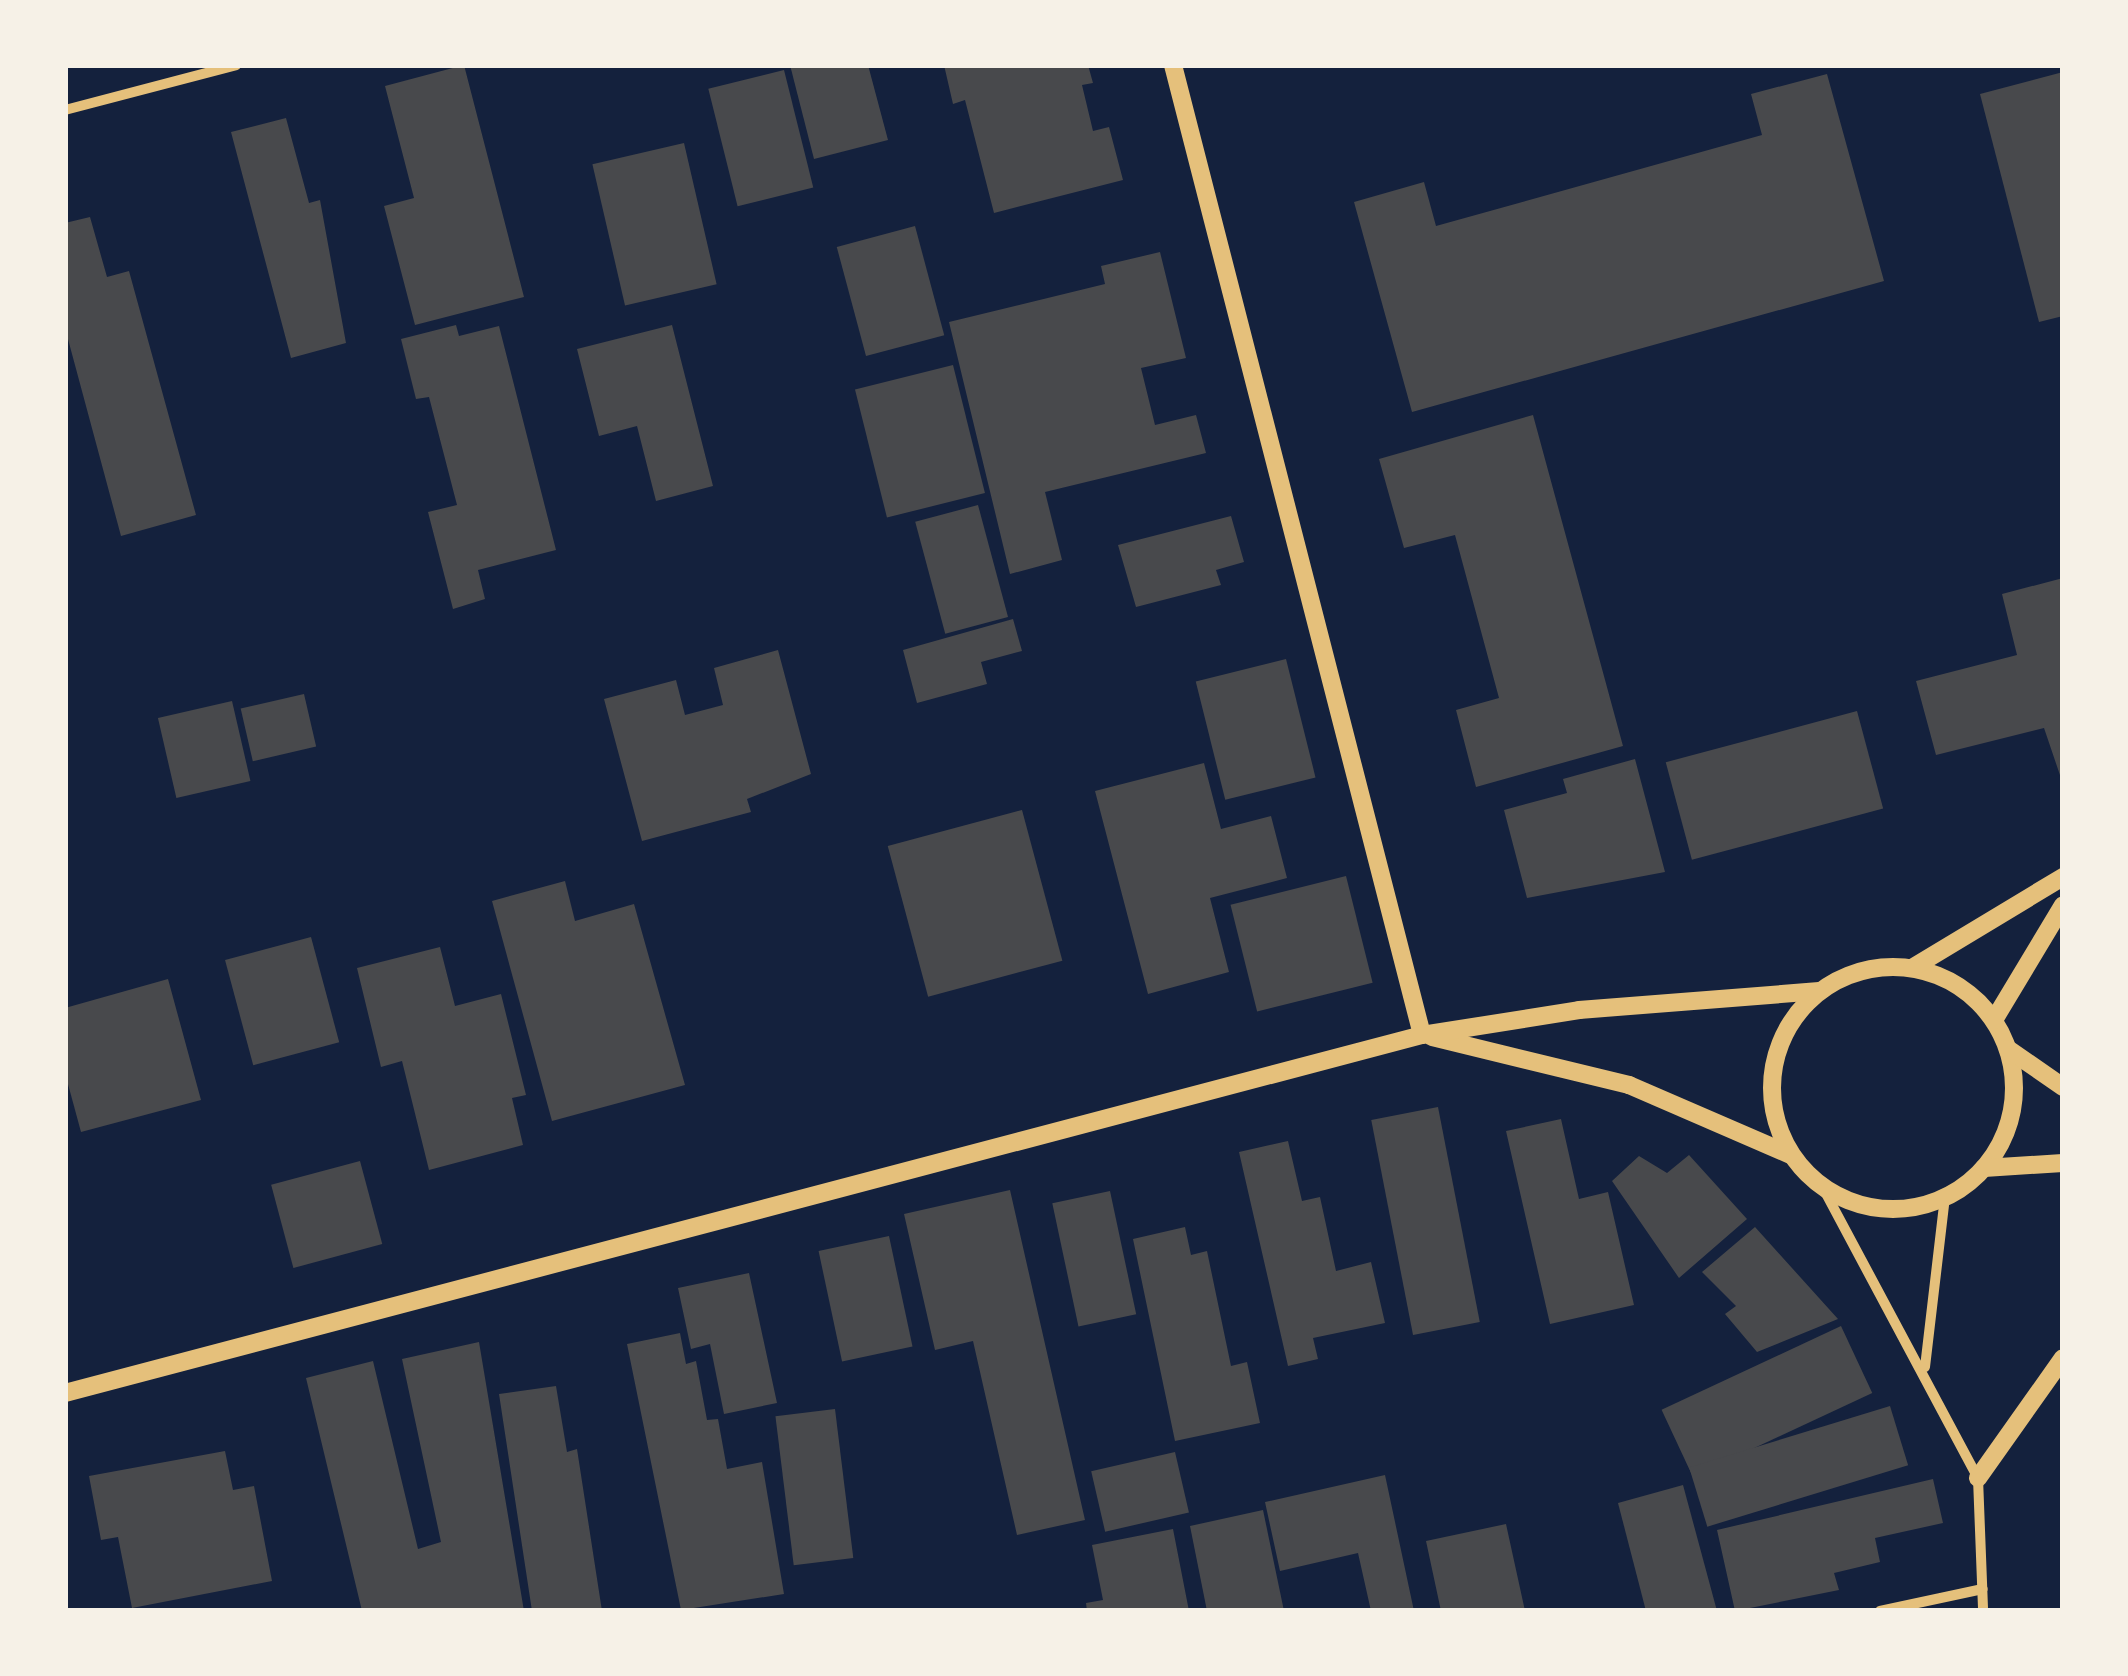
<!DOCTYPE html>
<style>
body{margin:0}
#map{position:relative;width:2128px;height:1676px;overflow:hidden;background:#14213d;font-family:"Archivo Narrow",sans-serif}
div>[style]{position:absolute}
.building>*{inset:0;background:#48494c;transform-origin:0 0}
.minor>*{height:10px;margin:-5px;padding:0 5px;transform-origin:5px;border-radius:5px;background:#e5c07b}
.tertiary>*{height:18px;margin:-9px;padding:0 9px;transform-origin:9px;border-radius:9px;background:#e5c07b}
.tertiary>.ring{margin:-9px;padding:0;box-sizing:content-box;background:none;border:18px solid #e5c07b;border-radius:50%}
span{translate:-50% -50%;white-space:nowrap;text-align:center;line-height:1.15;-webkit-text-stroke:8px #f6f1e7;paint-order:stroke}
.frame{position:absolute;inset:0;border:68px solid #f6f1e7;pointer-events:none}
</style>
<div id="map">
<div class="building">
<i style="clip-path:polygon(464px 65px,524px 297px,415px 325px,384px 206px,414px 198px,385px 86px)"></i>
<i style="clip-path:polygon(790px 65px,868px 65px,888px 140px,814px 159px)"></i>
<i style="clip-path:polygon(944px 65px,1088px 65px,1093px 83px,1082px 85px,1093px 131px,1109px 127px,1123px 180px,994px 213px,965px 100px,953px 104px)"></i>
<i style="left:784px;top:70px;width:121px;height:78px;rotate:76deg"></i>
<i style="clip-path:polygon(2063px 72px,2063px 316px,2039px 322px,1980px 94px)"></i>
<i style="clip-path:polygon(1827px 74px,1884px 281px,1412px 412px,1354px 202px,1424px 182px,1436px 226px,1762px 135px,1751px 94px)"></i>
<i style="clip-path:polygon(286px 118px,309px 203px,320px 200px,346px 343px,291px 358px,231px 132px)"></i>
<i style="left:684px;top:143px;width:145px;height:94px;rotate:77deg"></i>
<i style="clip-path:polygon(90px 217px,107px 277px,129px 271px,196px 515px,121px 536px,65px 328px,65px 223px)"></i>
<i style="left:915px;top:226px;width:113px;height:81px;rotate:75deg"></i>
<i style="clip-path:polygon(1160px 252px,1186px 358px,1141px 368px,1155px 425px,1196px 415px,1206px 453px,1045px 492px,1062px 560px,1010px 574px,949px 322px,1105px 284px,1101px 266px)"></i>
<i style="clip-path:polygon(456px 325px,459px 336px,499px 326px,556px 550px,478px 570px,485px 599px,453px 609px,428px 512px,457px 505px,429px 397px,416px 399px,401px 339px)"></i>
<i style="clip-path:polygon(672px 325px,713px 486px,656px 501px,637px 426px,599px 436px,577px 349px)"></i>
<i style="left:953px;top:365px;width:132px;height:101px;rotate:76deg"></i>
<i style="clip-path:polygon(1533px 415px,1623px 746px,1476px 787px,1456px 710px,1499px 698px,1455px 535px,1404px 548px,1379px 459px)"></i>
<i style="left:978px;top:505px;width:116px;height:65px;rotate:75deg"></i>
<i style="clip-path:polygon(1231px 516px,1244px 562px,1216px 570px,1221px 585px,1136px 607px,1118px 545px)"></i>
<i style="clip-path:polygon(2063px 578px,2063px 784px,2044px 728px,1936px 755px,1916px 681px,2017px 655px,2002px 594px)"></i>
<i style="clip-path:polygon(1013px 619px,1022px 651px,981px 662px,987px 684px,917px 703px,903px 650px)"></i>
<i style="clip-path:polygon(778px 650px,811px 774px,747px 799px,751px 812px,642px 841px,604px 699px,676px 680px,685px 715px,723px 705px,714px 668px)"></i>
<i style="left:1286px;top:659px;width:122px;height:93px;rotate:76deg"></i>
<i style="left:304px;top:694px;width:54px;height:65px;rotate:77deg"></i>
<i style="left:232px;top:701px;width:82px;height:76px;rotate:77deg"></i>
<i style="left:1857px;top:711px;width:101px;height:198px;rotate:75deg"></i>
<i style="clip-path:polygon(1635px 759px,1665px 872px,1527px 898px,1504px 810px,1567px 793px,1563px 779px)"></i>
<i style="clip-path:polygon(1204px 763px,1221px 829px,1271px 816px,1287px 878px,1210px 898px,1229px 972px,1148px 994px,1095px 791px)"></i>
<i style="left:1022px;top:810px;width:156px;height:139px;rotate:75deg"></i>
<i style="left:1346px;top:876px;width:110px;height:119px;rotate:76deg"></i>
<i style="clip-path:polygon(565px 881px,575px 921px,634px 904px,685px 1085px,552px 1121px,492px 901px)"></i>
<i style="left:311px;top:937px;width:109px;height:89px;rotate:75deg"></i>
<i style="clip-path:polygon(440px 947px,455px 1006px,501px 994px,526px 1095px,512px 1098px,523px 1145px,429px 1170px,402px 1061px,381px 1067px,357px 968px)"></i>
<i style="clip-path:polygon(168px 979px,201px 1100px,81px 1132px,65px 1073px,65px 1008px)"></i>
<i style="left:1438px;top:1107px;width:219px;height:68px;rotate:79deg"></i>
<i style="clip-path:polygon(1561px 1119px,1579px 1199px,1608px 1192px,1634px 1305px,1550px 1324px,1506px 1131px)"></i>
<i style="clip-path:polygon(1288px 1141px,1302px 1201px,1320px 1197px,1336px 1271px,1371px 1262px,1385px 1323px,1313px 1338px,1318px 1359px,1288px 1366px,1239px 1152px)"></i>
<i style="clip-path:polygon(1689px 1155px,1747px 1219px,1679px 1278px,1612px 1181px,1639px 1156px,1667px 1173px)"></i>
<i style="left:360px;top:1161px;width:86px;height:92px;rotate:75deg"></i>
<i style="clip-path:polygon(1010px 1190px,1085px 1520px,1017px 1535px,973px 1341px,935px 1350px,904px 1214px)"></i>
<i style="left:1110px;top:1191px;width:126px;height:59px;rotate:78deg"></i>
<i style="clip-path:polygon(1185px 1227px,1191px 1255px,1207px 1251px,1231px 1366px,1247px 1362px,1260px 1423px,1175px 1441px,1133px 1239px)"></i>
<i style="clip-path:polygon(1755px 1227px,1838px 1319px,1757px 1352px,1725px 1314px,1736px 1306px,1702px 1272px)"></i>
<i style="left:889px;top:1236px;width:113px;height:72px;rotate:78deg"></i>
<i style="clip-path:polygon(749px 1273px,777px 1403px,724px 1414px,710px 1344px,691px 1349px,678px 1288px)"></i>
<i style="left:1841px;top:1326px;width:74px;height:198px;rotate:65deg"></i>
<i style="clip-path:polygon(680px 1333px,686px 1364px,696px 1361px,707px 1420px,718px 1419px,727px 1469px,762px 1462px,784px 1594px,681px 1610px,627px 1344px)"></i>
<i style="clip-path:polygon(479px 1342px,524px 1611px,362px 1611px,306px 1378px,373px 1361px,418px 1549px,441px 1542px,402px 1359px)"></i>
<i style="clip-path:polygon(556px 1386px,567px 1452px,577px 1449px,602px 1611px,532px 1611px,499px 1394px)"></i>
<i style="left:1890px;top:1406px;width:62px;height:210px;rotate:73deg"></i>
<i style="left:835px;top:1409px;width:150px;height:60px;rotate:83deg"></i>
<i style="clip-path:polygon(225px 1451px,233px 1490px,254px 1486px,272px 1581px,132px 1608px,118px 1537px,101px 1540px,89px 1476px)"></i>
<i style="left:1175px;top:1452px;width:62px;height:86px;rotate:77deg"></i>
<i style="clip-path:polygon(1385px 1475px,1414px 1611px,1371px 1611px,1358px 1553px,1280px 1571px,1265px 1502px)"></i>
<i style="clip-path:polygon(1933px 1479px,1943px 1523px,1875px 1538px,1880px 1562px,1834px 1573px,1839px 1590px,1735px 1611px,1717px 1530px)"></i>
<i style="clip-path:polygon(1683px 1485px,1717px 1611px,1646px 1611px,1618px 1503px)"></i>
<i style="clip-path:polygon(1263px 1510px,1284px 1611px,1207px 1611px,1190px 1526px)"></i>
<i style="clip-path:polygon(1506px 1524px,1525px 1611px,1441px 1611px,1426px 1541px)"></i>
<i style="clip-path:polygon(1173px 1529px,1189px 1611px,1087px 1611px,1086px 1603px,1103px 1600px,1092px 1545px)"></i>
</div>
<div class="minor">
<i style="left:65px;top:110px;width:177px;rotate:-14.7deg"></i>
<i style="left:1823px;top:1188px;width:329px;rotate:61.9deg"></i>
<i style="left:1978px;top:1478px;width:133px;rotate:87.8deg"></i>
<i style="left:1925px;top:1367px;width:170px;rotate:-83.3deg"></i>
<i style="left:1880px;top:1611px;width:105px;rotate:-12.1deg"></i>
</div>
<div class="tertiary">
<i style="left:1173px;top:65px;width:1001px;rotate:75.6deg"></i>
<i class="ring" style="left:1772px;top:967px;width:224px;height:224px"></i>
<i style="left:1912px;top:968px;width:176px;rotate:-31.1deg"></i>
<i style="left:1994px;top:1020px;width:134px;rotate:-59deg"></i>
<i style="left:1432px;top:1037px;width:203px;rotate:13.7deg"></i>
<i style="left:1629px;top:1085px;width:176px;rotate:23.4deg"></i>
<i style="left:2008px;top:1049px;width:67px;rotate:34.6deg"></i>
<i style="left:1984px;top:1168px;width:79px;rotate:-3.6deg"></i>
<i style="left:65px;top:1393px;width:1403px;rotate:-14.78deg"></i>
<i style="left:1422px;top:1035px;width:159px;rotate:-9deg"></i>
<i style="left:1579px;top:1010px;width:241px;rotate:-4.5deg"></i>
<i style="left:1978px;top:1478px;width:147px;rotate:-54.7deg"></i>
</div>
<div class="frame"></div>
</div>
